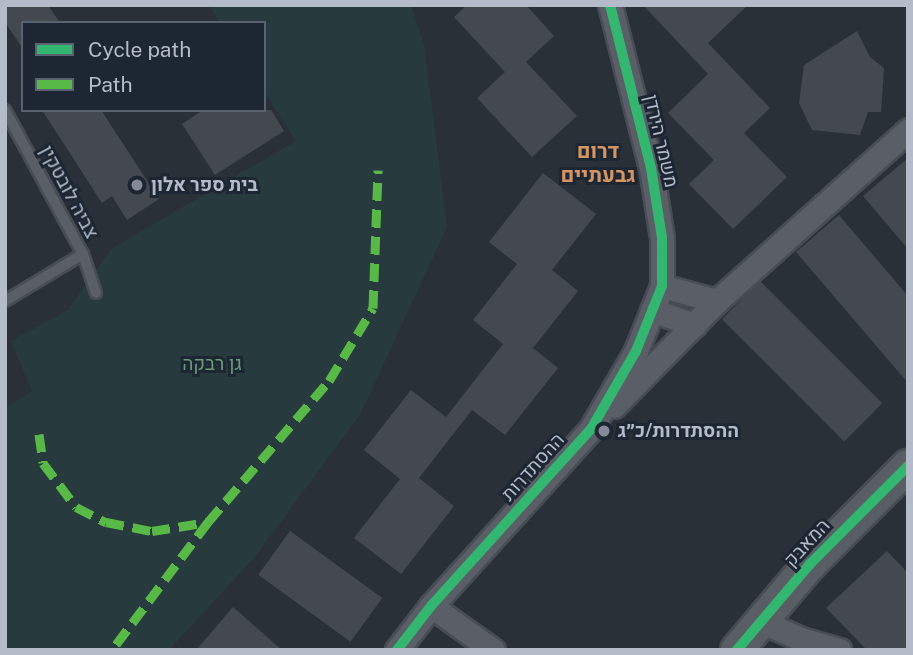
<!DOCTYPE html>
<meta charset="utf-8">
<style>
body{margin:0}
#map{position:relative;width:913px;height:655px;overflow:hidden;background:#2a3038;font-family:"Public Sans",Heebo,sans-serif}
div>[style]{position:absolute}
.green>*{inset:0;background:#273a3e}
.building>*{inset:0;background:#444950;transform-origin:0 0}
.roads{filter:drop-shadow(2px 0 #484c53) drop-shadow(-2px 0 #484c53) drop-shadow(0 2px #484c53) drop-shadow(0 -2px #484c53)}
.lane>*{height:10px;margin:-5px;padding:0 5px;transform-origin:5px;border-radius:5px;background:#5a5e66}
.street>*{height:23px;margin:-11.5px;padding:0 11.5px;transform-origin:11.5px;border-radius:11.5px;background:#5a5e66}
.secondary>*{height:32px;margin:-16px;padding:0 16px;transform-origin:16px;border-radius:16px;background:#595d64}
.quiet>*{height:9px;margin-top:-4.5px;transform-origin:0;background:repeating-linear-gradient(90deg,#58b947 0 18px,transparent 0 27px)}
.cycleway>*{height:10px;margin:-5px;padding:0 5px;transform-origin:5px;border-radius:5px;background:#33b770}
.dots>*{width:19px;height:19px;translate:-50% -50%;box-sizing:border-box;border:4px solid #1d2633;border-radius:50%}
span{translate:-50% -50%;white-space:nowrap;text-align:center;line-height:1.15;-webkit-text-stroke:6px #1d2633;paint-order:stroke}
.street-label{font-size:19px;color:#b4bcc9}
.poi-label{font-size:19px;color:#b4bcc9;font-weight:700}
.left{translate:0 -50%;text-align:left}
.park-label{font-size:19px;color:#6b9a76}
.neighbourhood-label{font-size:21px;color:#d59563;font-weight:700}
.frame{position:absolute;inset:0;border:7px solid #b4bcc9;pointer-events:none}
.legend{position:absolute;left:21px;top:21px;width:245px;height:91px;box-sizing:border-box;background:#1d2633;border:2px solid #59626f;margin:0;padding:9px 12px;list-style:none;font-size:21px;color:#b4bcc9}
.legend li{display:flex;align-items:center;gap:14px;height:35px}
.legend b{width:35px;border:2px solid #59626f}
</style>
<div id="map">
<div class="green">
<i style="clip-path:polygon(208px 5px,411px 5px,424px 45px,447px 227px,360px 415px,254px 558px,169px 650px,5px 650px,5px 408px,32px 391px,11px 341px,68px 310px,111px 249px,296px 141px,264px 91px,264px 23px,220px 23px)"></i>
</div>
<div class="building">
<i style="clip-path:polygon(5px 5px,48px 5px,60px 23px,23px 23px,23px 49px,5px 22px)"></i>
<i style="clip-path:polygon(467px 5px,526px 5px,554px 36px,526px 62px,577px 116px,532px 157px,477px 98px,505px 72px,454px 17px)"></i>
<i style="clip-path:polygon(643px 5px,748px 5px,708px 43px,770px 108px,744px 133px,787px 177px,733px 229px,689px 184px,714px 160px,668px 113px,708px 74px)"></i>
<i style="clip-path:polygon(857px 31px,870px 57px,884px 68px,881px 112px,868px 112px,860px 135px,812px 130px,799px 103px,804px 65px)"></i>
<i style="clip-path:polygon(42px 110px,101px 110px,159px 199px,127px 220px,112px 196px,102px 203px)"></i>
<i style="clip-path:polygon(203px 110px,271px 110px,284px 131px,215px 175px,182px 124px)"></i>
<i style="clip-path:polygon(908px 158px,908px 249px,863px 196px)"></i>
<i style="clip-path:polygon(543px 173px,596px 214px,552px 270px,578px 291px,533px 348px,558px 368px,505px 435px,472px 410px,419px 478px,454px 506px,401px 574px,354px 538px,400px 479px,364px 450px,411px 390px,446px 417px,503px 344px,473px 320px,517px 264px,489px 242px)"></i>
<i style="clip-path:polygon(839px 215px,908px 296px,908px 383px,796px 252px)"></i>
<i style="left:760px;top:281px;width:173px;height:54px;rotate:45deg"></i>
<i style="left:290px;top:531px;width:114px;height:54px;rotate:36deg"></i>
<i style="clip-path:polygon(887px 551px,908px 573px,908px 650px,867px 650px,826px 608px)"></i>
<i style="clip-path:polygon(233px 607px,282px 650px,196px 650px)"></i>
</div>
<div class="roads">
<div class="lane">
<i style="left:5px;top:110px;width:164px;rotate:61.6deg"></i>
<i style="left:83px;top:254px;width:41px;rotate:71.6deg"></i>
<i style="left:5px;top:301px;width:91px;rotate:-31.1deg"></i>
</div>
<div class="street">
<i style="left:662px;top:286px;width:57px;rotate:15.3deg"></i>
<i style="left:652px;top:310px;width:45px;rotate:19.7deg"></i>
<i style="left:614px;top:406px;width:147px;rotate:-45.6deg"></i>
<i style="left:717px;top:301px;width:256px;rotate:-41.8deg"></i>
<i style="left:431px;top:606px;width:76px;rotate:35.4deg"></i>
<i style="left:760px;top:621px;width:45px;rotate:23.7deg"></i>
<i style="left:801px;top:639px;width:40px;rotate:16deg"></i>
<i style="left:397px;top:650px;width:56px;rotate:-52.3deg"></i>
<i style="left:431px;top:606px;width:239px;rotate:-47.9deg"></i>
<i style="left:591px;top:429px;width:90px;rotate:-60deg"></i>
<i style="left:636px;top:351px;width:70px;rotate:-68.2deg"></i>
<i style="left:662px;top:286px;width:48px;rotate:-90deg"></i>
<i style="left:662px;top:238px;width:71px;rotate:-98.9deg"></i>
<i style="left:651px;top:168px;width:168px;rotate:-104.1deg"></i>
</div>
<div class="secondary">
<i style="left:737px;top:650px;width:113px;rotate:-49.7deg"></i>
<i style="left:810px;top:564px;width:139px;rotate:-45deg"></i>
</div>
</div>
<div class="quiet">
<i style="left:39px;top:434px;width:29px;rotate:82deg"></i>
<i style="left:43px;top:463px;width:55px;rotate:53.1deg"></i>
<i style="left:76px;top:507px;width:34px;rotate:27deg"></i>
<i style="left:106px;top:522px;width:47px;rotate:11.1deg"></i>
<i style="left:152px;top:531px;width:57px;rotate:-9.1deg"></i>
<i style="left:208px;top:522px;width:160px;rotate:126.9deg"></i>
<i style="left:208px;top:522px;width:186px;rotate:-49.4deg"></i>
<i style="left:329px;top:381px;width:85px;rotate:-58.9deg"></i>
<i style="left:373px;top:308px;width:138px;rotate:-87.9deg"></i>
</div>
<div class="cycleway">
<i style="left:397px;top:650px;width:56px;rotate:-52.3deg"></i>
<i style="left:431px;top:606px;width:239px;rotate:-47.9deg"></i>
<i style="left:591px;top:429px;width:90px;rotate:-60deg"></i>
<i style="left:636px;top:351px;width:70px;rotate:-68.2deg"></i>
<i style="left:662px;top:286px;width:48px;rotate:-90deg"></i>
<i style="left:662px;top:238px;width:71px;rotate:-98.9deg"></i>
<i style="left:651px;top:168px;width:168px;rotate:-104.1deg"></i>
<i style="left:737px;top:650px;width:113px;rotate:-49.7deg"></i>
<i style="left:810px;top:564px;width:139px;rotate:-45deg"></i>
</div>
<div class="dots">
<i style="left:137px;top:185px;background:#848b96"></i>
<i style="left:604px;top:431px;background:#848b96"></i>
</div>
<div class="street-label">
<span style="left:661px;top:141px;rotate:77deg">משמר הירדן</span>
<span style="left:69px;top:192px;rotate:62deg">צביה לובטקין</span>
<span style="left:533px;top:467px;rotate:-48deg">ההסתדרות</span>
<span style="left:807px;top:543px;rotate:-47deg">המאבק</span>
</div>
<div class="poi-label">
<span class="left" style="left:151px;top:185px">בית ספר אלון</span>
<span class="left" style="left:618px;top:431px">ההסתדרות/כ״ג</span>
</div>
<div class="park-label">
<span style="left:212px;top:364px">גן רבקה</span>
</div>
<div class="neighbourhood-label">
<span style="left:598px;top:163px">דרום<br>גבעתיים</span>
</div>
<div class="frame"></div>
<ul class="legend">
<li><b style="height:9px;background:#33b770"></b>Cycle path</li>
<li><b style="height:9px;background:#58b947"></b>Path</li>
</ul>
</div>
